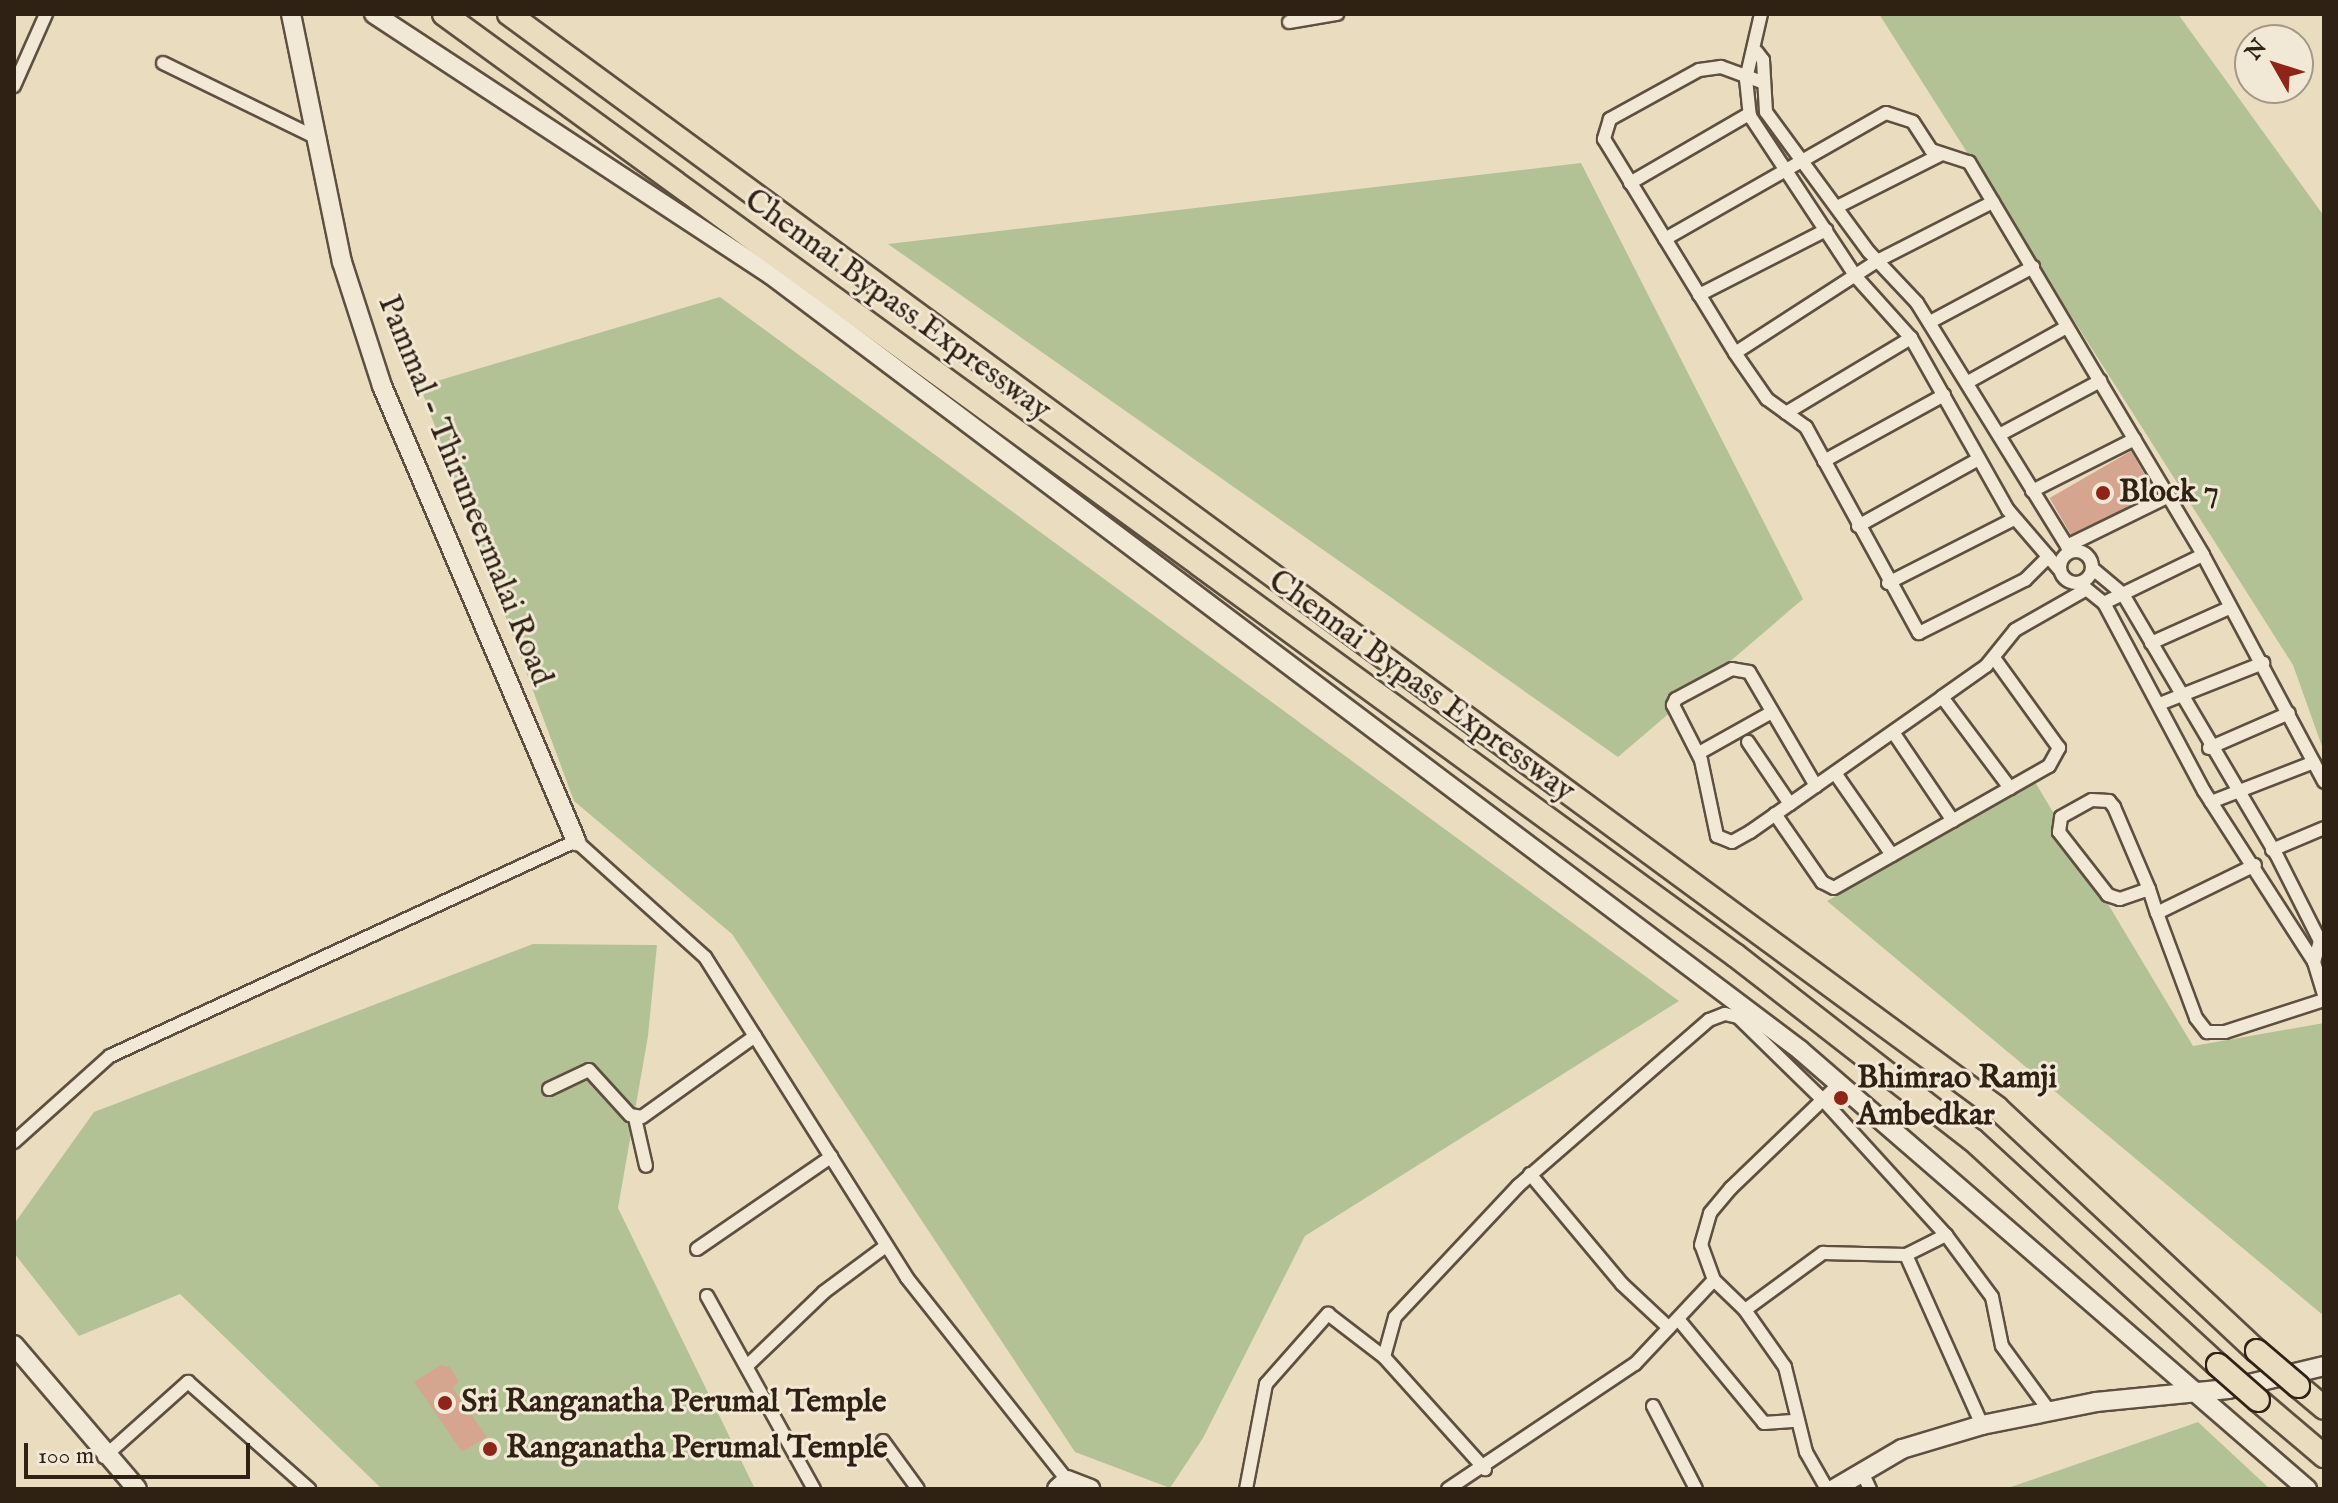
<!DOCTYPE html>
<style>
body{margin:0}
#map{position:relative;width:2338px;height:1503px;overflow:hidden;background:#eaddbf;font-family:"IM FELL English",serif}
div>[style]{position:absolute}
.green>*{inset:0;background:#b2c295}
.building>*{inset:0;background:#d6a58f;transform-origin:0 0}
.roads{filter:drop-shadow(2px 0 #5e5040) drop-shadow(-2px 0 #5e5040) drop-shadow(0 2px #5e5040) drop-shadow(0 -2px #5e5040)}
.street>*{height:12px;margin:-6px;padding:0 6px;transform-origin:6px;border-radius:6px;background:#f1e9d5}
.street>.ring{margin:-6px;padding:0;box-sizing:content-box;background:none;border:12px solid #f1e9d5;border-radius:50%}
.secondary>*{height:18px;margin:-9px;padding:0 9px;transform-origin:9px;border-radius:9px;background:#f1e9d5}
.highway>*{height:22px;margin:-11px;padding:0 11px;transform-origin:11px;border-radius:11px;background:#eaddbf}
.bridges{filter:drop-shadow(2px 0 #302115) drop-shadow(-2px 0 #302115) drop-shadow(0 2px #302115) drop-shadow(0 -2px #302115)}
.highway-bridge>*{height:22px;margin:-11px;padding:0 11px;transform-origin:11px;border-radius:11px;background:#eaddbf}
.dots>*{width:22px;height:22px;translate:-50% -50%;box-sizing:border-box;border:4px solid #f1e9d5;border-radius:50%}
span{translate:-50% -50%;white-space:nowrap;text-align:center;line-height:1.15;-webkit-text-stroke:6px #f1e9d5;paint-order:stroke}
.street-label{font-size:32px;color:#302115}
.poi-label{font-size:32px;color:#302115;font-weight:700}
.left{translate:0 -50%;text-align:left}
.frame{position:absolute;inset:0;border:16px solid #302115;pointer-events:none}
.north{position:absolute;left:2234px;top:24px;width:80px;height:80px;box-sizing:border-box;background:#f1e9d5;border:2px solid #a49988;border-radius:50%;rotate:309deg;font-size:22px;font-weight:700;line-height:32px;text-align:center;color:#302115}
.north::after{content:'';display:block;margin:auto;width:28px;height:36px;background:#8f2418;clip-path:polygon(50% 0,100% 100%,50% 72%,0 100%)}
.scale{position:absolute;left:24px;top:1443px;width:226px;height:36px;box-sizing:border-box;border:4px solid #302115;border-top:0;padding-left:10px;font-size:24px;line-height:28px;white-space:nowrap;color:#302115;-webkit-text-stroke:6px #f1e9d5;paint-order:stroke}
</style>
<div id="map">
<div class="green">
<i style="clip-path:polygon(1879px 14px,2178px 14px,2324px 216px,2324px 752px,2293px 665px)"></i>
<i style="clip-path:polygon(1581px 163px,1803px 599px,1618px 757px,888px 244px)"></i>
<i style="clip-path:polygon(720px 297px,1679px 1001px,1305px 1236px,1203px 1438px,1170px 1488px,1075px 1452px,732px 934px,574px 801px,420px 386px)"></i>
<i style="clip-path:polygon(2035px 782px,2193px 1046px,2324px 1023px,2324px 1316px,1827px 901px)"></i>
<i style="clip-path:polygon(533px 944px,657px 945px,648px 1036px,618px 1208px,755px 1489px,382px 1489px,180px 1294px,79px 1336px,14px 1253px,14px 1224px,94px 1112px)"></i>
<i style="clip-path:polygon(2198px 1422px,2270px 1489px,2005px 1489px)"></i>
</div>
<div class="building">
<i style="left:2131px;top:451px;width:48px;height:94px;rotate:60deg"></i>
<i style="clip-path:polygon(441px 1365px,450px 1367px,459px 1382px,452px 1387px,487px 1437px,462px 1452px,414px 1382px)"></i>
</div>
<div class="roads">
<div class="street">
<i style="left:1761px;top:14px;width:67px;rotate:103deg"></i>
<i style="left:1746px;top:79px;width:37px;rotate:84deg"></i>
<i style="left:1750px;top:116px;width:194px;rotate:56.6deg"></i>
<i style="left:1857px;top:278px;width:81px;rotate:48deg"></i>
<i style="left:1911px;top:338px;width:197px;rotate:60.6deg"></i>
<i style="left:2008px;top:510px;width:78px;rotate:49.2deg"></i>
<i style="left:1289px;top:22px;width:49px;rotate:-9.5deg"></i>
<i style="left:1757px;top:52px;width:10px;rotate:53deg"></i>
<i style="left:1763px;top:60px;width:52px;rotate:86.7deg"></i>
<i style="left:1766px;top:112px;width:174px;rotate:53.7deg"></i>
<i style="left:1869px;top:252px;width:70px;rotate:46.7deg"></i>
<i style="left:1917px;top:303px;width:291px;rotate:58.3deg"></i>
<i style="left:163px;top:63px;width:174px;rotate:26deg"></i>
<i style="left:1762px;top:82px;width:44px;rotate:-159.9deg"></i>
<i style="left:1721px;top:67px;width:22px;rotate:172deg"></i>
<i style="left:1699px;top:70px;width:102px;rotate:151.2deg"></i>
<i style="left:1610px;top:119px;width:21px;rotate:107deg"></i>
<i style="left:1604px;top:139px;width:251px;rotate:58.5deg"></i>
<i style="left:1735px;top:353px;width:56px;rotate:55.2deg"></i>
<i style="left:1767px;top:399px;width:48px;rotate:35.7deg"></i>
<i style="left:1806px;top:427px;width:235px;rotate:61.3deg"></i>
<i style="left:1919px;top:633px;width:119px;rotate:-26.6deg"></i>
<i style="left:2025px;top:580px;width:33px;rotate:-45deg"></i>
<i style="left:14px;top:86px;width:79px;rotate:-66deg"></i>
<i style="left:1630px;top:183px;width:138px;rotate:-30.1deg"></i>
<i style="left:1837px;top:207px;width:115px;rotate:-26.8deg"></i>
<i style="left:1665px;top:239px;width:254px;rotate:-29.7deg"></i>
<i style="left:1886px;top:113px;width:28px;rotate:18deg"></i>
<i style="left:1913px;top:122px;width:33px;rotate:57deg"></i>
<i style="left:1931px;top:150px;width:40px;rotate:18deg"></i>
<i style="left:1969px;top:162px;width:457px;rotate:59.2deg"></i>
<i style="left:2203px;top:555px;width:257px;rotate:61.9deg"></i>
<i style="left:1699px;top:295px;width:143px;rotate:-27.1deg"></i>
<i style="left:1930px;top:322px;width:117px;rotate:-28.1deg"></i>
<i style="left:1735px;top:353px;width:169px;rotate:-32.9deg"></i>
<i style="left:1877px;top:261px;width:130px;rotate:-27deg"></i>
<i style="left:1968px;top:382px;width:113px;rotate:-29.1deg"></i>
<i style="left:1786px;top:413px;width:146px;rotate:-31deg"></i>
<i style="left:1999px;top:435px;width:115px;rotate:-28.1deg"></i>
<i style="left:1824px;top:461px;width:137px;rotate:-28.8deg"></i>
<i style="left:2032px;top:491px;width:115px;rotate:-26.8deg"></i>
<i style="left:1858px;top:526px;width:138px;rotate:-29deg"></i>
<i style="left:2067px;top:546px;width:114px;rotate:-26.1deg"></i>
<i class="ring" style="left:2060px;top:551px;width:20px;height:20px"></i>
<i style="left:1888px;top:583px;width:141px;rotate:-26.9deg"></i>
<i style="left:2079px;top:583px;width:32px;rotate:39deg"></i>
<i style="left:2104px;top:603px;width:213px;rotate:62deg"></i>
<i style="left:2204px;top:791px;width:203px;rotate:57.2deg"></i>
<i style="left:2314px;top:962px;width:22px;rotate:-74deg"></i>
<i style="left:2320px;top:941px;width:97px;rotate:-116.8deg"></i>
<i style="left:2276px;top:854px;width:302px;rotate:-120.5deg"></i>
<i style="left:2123px;top:594px;width:40px;rotate:-140deg"></i>
<i style="left:2104px;top:603px;width:110px;rotate:-25.9deg"></i>
<i style="left:2151px;top:643px;width:85px;rotate:-24.2deg"></i>
<i style="left:1942px;top:697px;width:114px;rotate:53.2deg"></i>
<i style="left:2162px;top:703px;width:109px;rotate:-21.6deg"></i>
<i style="left:1893px;top:732px;width:107px;rotate:56deg"></i>
<i style="left:1748px;top:742px;width:75px;rotate:55.9deg"></i>
<i style="left:2209px;top:748px;width:87px;rotate:-23.6deg"></i>
<i style="left:1699px;top:753px;width:84px;rotate:-29.3deg"></i>
<i style="left:1835px;top:773px;width:100px;rotate:55.2deg"></i>
<i style="left:1816px;top:786px;width:132px;rotate:-120.4deg"></i>
<i style="left:1749px;top:672px;width:17px;rotate:-170deg"></i>
<i style="left:1732px;top:669px;width:64px;rotate:151.8deg"></i>
<i style="left:1676px;top:699px;width:7px;rotate:117deg"></i>
<i style="left:1673px;top:705px;width:62px;rotate:63deg"></i>
<i style="left:1701px;top:760px;width:78px;rotate:78.1deg"></i>
<i style="left:1717px;top:836px;width:16px;rotate:22deg"></i>
<i style="left:1732px;top:842px;width:21px;rotate:-29deg"></i>
<i style="left:1750px;top:832px;width:49px;rotate:-35deg"></i>
<i style="left:1790px;top:804px;width:186px;rotate:-35.1deg"></i>
<i style="left:1942px;top:697px;width:54px;rotate:-35.2deg"></i>
<i style="left:1986px;top:666px;width:46px;rotate:-51.1deg"></i>
<i style="left:2015px;top:630px;width:81px;rotate:-29.7deg"></i>
<i style="left:2211px;top:802px;width:110px;rotate:-21.2deg"></i>
<i style="left:1775px;top:814px;width:83px;rotate:55.3deg"></i>
<i style="left:1822px;top:882px;width:13px;rotate:27deg"></i>
<i style="left:1834px;top:888px;width:247px;rotate:-29.6deg"></i>
<i style="left:2049px;top:766px;width:21px;rotate:-61deg"></i>
<i style="left:2059px;top:748px;width:111px;rotate:-125.8deg"></i>
<i style="left:2272px;top:850px;width:56px;rotate:-22.9deg"></i>
<i style="left:2149px;top:889px;width:31px;rotate:161deg"></i>
<i style="left:2120px;top:899px;width:13px;rotate:-162deg"></i>
<i style="left:2108px;top:895px;width:80px;rotate:-127.9deg"></i>
<i style="left:2059px;top:832px;width:15px;rotate:-82deg"></i>
<i style="left:2061px;top:817px;width:35px;rotate:-29deg"></i>
<i style="left:2092px;top:800px;width:17px;rotate:3deg"></i>
<i style="left:2109px;top:801px;width:8px;rotate:50deg"></i>
<i style="left:2114px;top:807px;width:89px;rotate:66.9deg"></i>
<i style="left:2149px;top:889px;width:25px;rotate:72deg"></i>
<i style="left:2157px;top:913px;width:109px;rotate:-26.1deg"></i>
<i style="left:2157px;top:913px;width:112px;rotate:69.6deg"></i>
<i style="left:2196px;top:1018px;width:18px;rotate:52deg"></i>
<i style="left:2207px;top:1032px;width:18px"></i>
<i style="left:2225px;top:1032px;width:104px;rotate:-17.9deg"></i>
<i style="left:2314px;top:962px;width:34px;rotate:73deg"></i>
<i style="left:549px;top:1089px;width:44px;rotate:-25.4deg"></i>
<i style="left:589px;top:1070px;width:61px;rotate:47.7deg"></i>
<i style="left:630px;top:1115px;width:12px;rotate:9deg"></i>
<i style="left:642px;top:1117px;width:139px;rotate:-35.6deg"></i>
<i style="left:635px;top:1118px;width:49px;rotate:77.1deg"></i>
<i style="left:14px;top:1142px;width:129px;rotate:-41.9deg"></i>
<i style="left:110px;top:1056px;width:513px;rotate:-24.77deg"></i>
<i style="left:576px;top:841px;width:173px;rotate:42deg"></i>
<i style="left:705px;top:957px;width:379px;rotate:57.8deg"></i>
<i style="left:907px;top:1278px;width:258px;rotate:51.6deg"></i>
<i style="left:1530px;top:1174px;width:143px;rotate:50.1deg"></i>
<i style="left:1622px;top:1284px;width:64px;rotate:43.1deg"></i>
<i style="left:697px;top:1249px;width:163px;rotate:-34.5deg"></i>
<i style="left:1906px;top:1255px;width:186px;rotate:65.9deg"></i>
<i style="left:707px;top:1296px;width:221px;rotate:61deg"></i>
<i style="left:1745px;top:1310px;width:97px;rotate:-36.2deg"></i>
<i style="left:1823px;top:1253px;width:83px;rotate:1.4deg"></i>
<i style="left:1906px;top:1255px;width:45px;rotate:-26.6deg"></i>
<i style="left:1678px;top:1319px;width:135px;rotate:50.4deg"></i>
<i style="left:1764px;top:1423px;width:32px;rotate:-4deg"></i>
<i style="left:1384px;top:1357px;width:41px;rotate:-74.6deg"></i>
<i style="left:1395px;top:1317px;width:180px;rotate:-46.8deg"></i>
<i style="left:1518px;top:1186px;width:253px;rotate:-41deg"></i>
<i style="left:1709px;top:1020px;width:17px;rotate:-21deg"></i>
<i style="left:1725px;top:1014px;width:13px;rotate:13deg"></i>
<i style="left:1738px;top:1017px;width:119px;rotate:44.3deg"></i>
<i style="left:1823px;top:1100px;width:183px;rotate:47.7deg"></i>
<i style="left:1946px;top:1235px;width:77px;rotate:53.4deg"></i>
<i style="left:1992px;top:1297px;width:50px;rotate:78.5deg"></i>
<i style="left:2002px;top:1346px;width:78px;rotate:53.9deg"></i>
<i style="left:748px;top:1365px;width:105px;rotate:-43.8deg"></i>
<i style="left:824px;top:1292px;width:77px;rotate:-36.6deg"></i>
<i style="left:1653px;top:1406px;width:93px;rotate:62.6deg"></i>
<i style="left:883px;top:1441px;width:59px;rotate:53.9deg"></i>
<i style="left:104px;top:1457px;width:113px;rotate:-41.8deg"></i>
<i style="left:188px;top:1382px;width:162px;rotate:41.5deg"></i>
<i style="left:1862px;top:1472px;width:19px;rotate:65deg"></i>
<i style="left:1246px;top:1489px;width:107px;rotate:-79.2deg"></i>
<i style="left:1266px;top:1384px;width:94px;rotate:-48.5deg"></i>
<i style="left:1328px;top:1314px;width:71px;rotate:37.5deg"></i>
<i style="left:1384px;top:1357px;width:151px;rotate:48deg"></i>
<i style="left:1448px;top:1489px;width:225px;rotate:-33.8deg"></i>
<i style="left:1635px;top:1364px;width:115px;rotate:-46.8deg"></i>
<i style="left:1827px;top:1489px;width:43px;rotate:-119.6deg"></i>
<i style="left:1806px;top:1452px;width:88px;rotate:-103.9deg"></i>
<i style="left:1785px;top:1367px;width:70px;rotate:-125.1deg"></i>
<i style="left:1745px;top:1310px;width:43px;rotate:-135.9deg"></i>
<i style="left:1714px;top:1280px;width:37px;rotate:-110deg"></i>
<i style="left:1701px;top:1245px;width:33px;rotate:-74deg"></i>
<i style="left:1710px;top:1213px;width:33px;rotate:-50deg"></i>
<i style="left:1731px;top:1188px;width:150px;rotate:-43.9deg"></i>
</div>
<div class="secondary">
<i style="left:291px;top:14px;width:253px;rotate:78.4deg"></i>
<i style="left:342px;top:262px;width:130px;rotate:72.1deg"></i>
<i style="left:382px;top:386px;width:495px;rotate:66.9deg"></i>
<i style="left:374px;top:14px;width:474px;rotate:33.3deg"></i>
<i style="left:770px;top:274px;width:1290px;rotate:36.99deg"></i>
<i style="left:1800px;top:1050px;width:671px;rotate:40.89deg"></i>
<i style="left:14px;top:1345px;width:189px;rotate:49.5deg"></i>
<i style="left:1057px;top:1489px;width:13px;rotate:-42deg"></i>
<i style="left:1067px;top:1480px;width:25px;rotate:21deg"></i>
<i style="left:1834px;top:1489px;width:79px;rotate:-30.5deg"></i>
<i style="left:1902px;top:1449px;width:84px;rotate:-16.7deg"></i>
<i style="left:1982px;top:1425px;width:116px;rotate:-11.4deg"></i>
<i style="left:2096px;top:1402px;width:133px;rotate:-5.6deg"></i>
<i style="left:2228px;top:1389px;width:99px;rotate:-13.5deg"></i>
</div>
<div class="highway">
<i style="left:444px;top:14px;width:1598px;rotate:36.09deg"></i>
<i style="left:1735px;top:955px;width:301px;rotate:37.9deg"></i>
<i style="left:1973px;top:1140px;width:333px;rotate:42.6deg"></i>
<i style="left:509px;top:14px;width:1847px;rotate:36.32deg"></i>
<i style="left:1997px;top:1108px;width:356px;rotate:43.1deg"></i>
<i style="left:2298px;top:1386px;width:34px;rotate:40deg"></i>
<i style="left:2258px;top:1400px;width:87px;rotate:40.3deg"></i>
</div>
</div>
<div class="bridges">
<div class="highway-bridge">
<i style="left:2257px;top:1351px;width:54px;rotate:40.5deg"></i>
<i style="left:2218px;top:1365px;width:53px;rotate:41.2deg"></i>
</div>
</div>
<div class="dots">
<i style="left:2103px;top:493px;background:#8f2418"></i>
<i style="left:1841px;top:1098px;background:#8f2418"></i>
<i style="left:445px;top:1403px;background:#8f2418"></i>
<i style="left:490px;top:1449px;background:#8f2418"></i>
</div>
<div class="street-label">
<span style="left:897px;top:306px;rotate:36deg">Chennai Bypass Expressway</span>
<span style="left:464px;top:491px;rotate:68deg">Pammal - Thiruneermalai Road</span>
<span style="left:1421px;top:687px;rotate:36deg">Chennai Bypass Expressway</span>
</div>
<div class="poi-label">
<span class="left" style="left:2119px;top:493px">Block 7</span>
<span class="left" style="left:1857px;top:1098px">Bhimrao Ramji<br>Ambedkar</span>
<span class="left" style="left:461px;top:1403px">Sri Ranganatha Perumal Temple</span>
<span class="left" style="left:506px;top:1449px">Ranganatha Perumal Temple</span>
</div>
<div class="frame"></div>
<div class="north">N</div>
<div class="scale">100 m</div>
</div>
